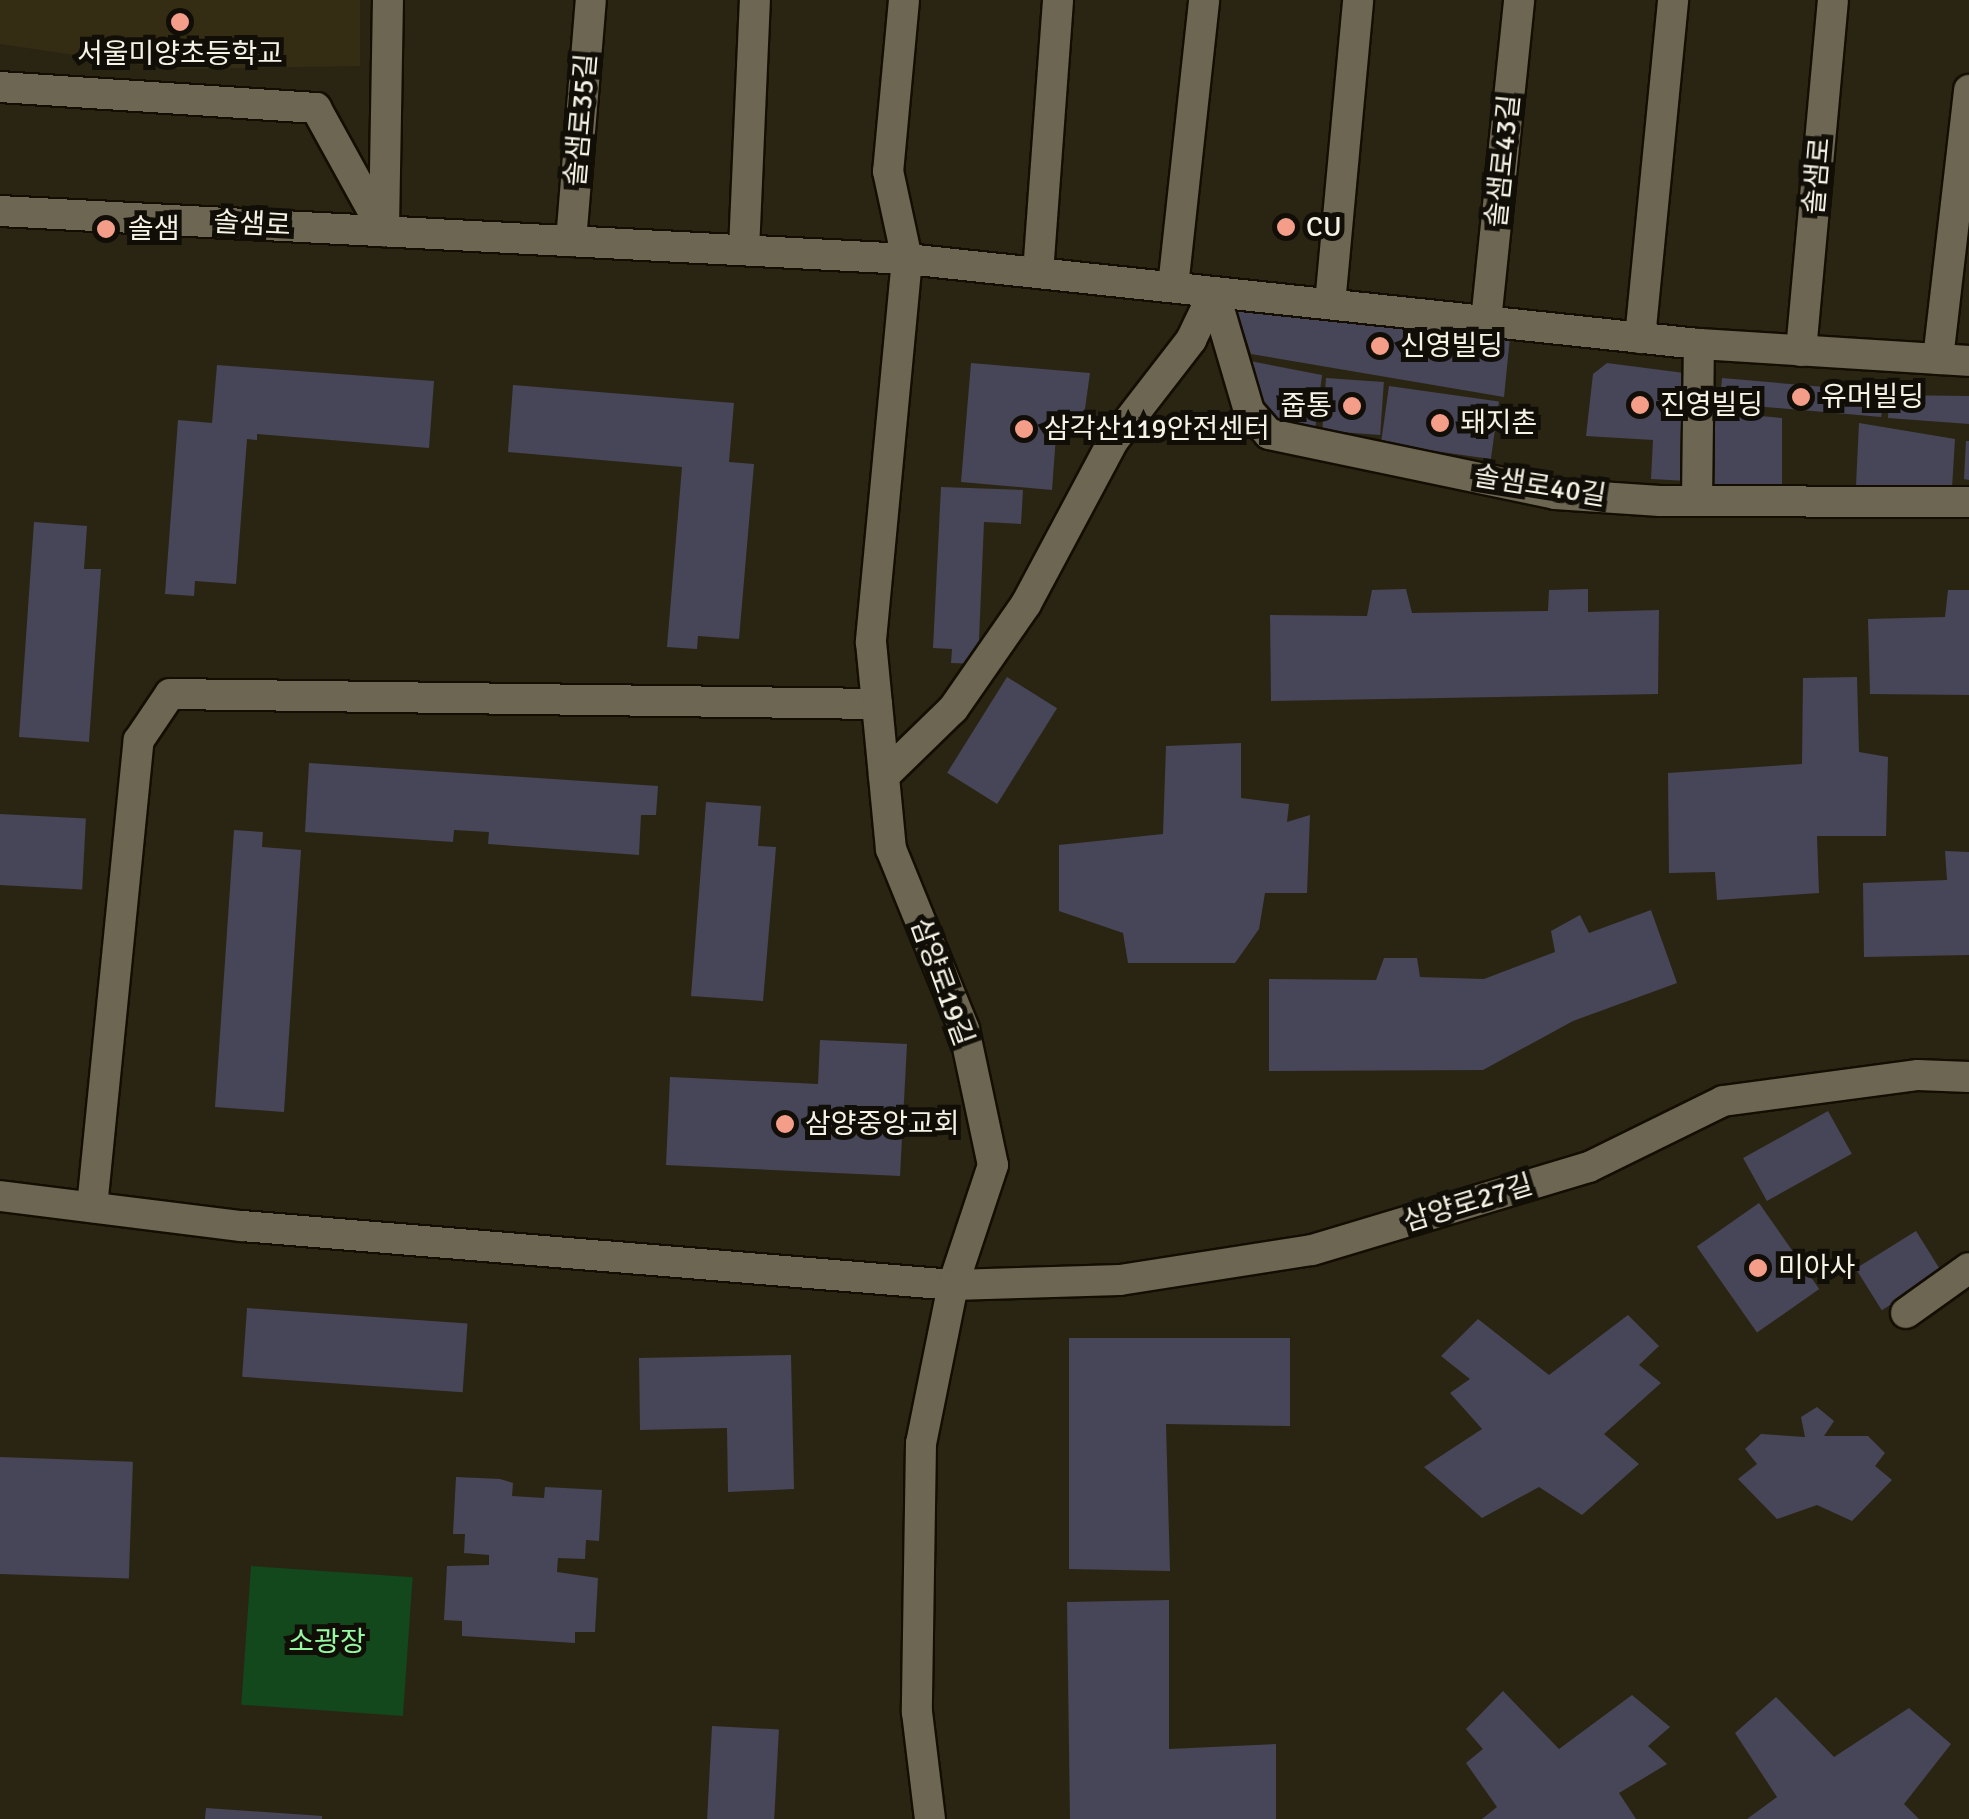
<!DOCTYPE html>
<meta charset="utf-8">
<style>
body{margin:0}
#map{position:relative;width:1969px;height:1819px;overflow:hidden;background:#2a2513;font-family:Signika,"Noto Sans KR",sans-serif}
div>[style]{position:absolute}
.built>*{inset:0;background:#342c13}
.green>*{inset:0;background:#13471c;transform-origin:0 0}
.building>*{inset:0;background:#474558;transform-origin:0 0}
.roads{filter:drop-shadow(2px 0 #130e01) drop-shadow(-2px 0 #130e01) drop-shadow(0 2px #130e01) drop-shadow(0 -2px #130e01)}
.minor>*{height:30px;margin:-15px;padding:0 15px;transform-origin:15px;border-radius:15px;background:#6c6652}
.tertiary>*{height:30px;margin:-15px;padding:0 15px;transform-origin:15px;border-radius:15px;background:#6c6652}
.secondary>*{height:30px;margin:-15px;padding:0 15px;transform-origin:15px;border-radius:15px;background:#6c6652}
.dots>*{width:28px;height:28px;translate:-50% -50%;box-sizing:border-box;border:5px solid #110e07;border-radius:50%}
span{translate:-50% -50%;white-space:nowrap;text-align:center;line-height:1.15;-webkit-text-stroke:10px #110e07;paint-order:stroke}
.poi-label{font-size:28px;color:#f5f2e6}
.left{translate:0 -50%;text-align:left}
.right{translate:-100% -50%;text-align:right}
.street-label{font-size:28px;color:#f5f2e6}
.park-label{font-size:28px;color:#96f8a0}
</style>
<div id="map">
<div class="built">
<i style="clip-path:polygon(0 0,360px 0,360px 66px,170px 69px,0 44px)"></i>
</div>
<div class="green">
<i style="left:251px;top:1566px;width:162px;height:139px;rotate:4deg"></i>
</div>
<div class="building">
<i style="clip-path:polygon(1234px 302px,1510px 337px,1504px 397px,1251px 354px)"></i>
<i style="clip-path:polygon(1250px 361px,1322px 375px,1315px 430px,1273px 427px,1254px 403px)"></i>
<i style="clip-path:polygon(971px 363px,1090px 373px,1081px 437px,1056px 435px,1052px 490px,961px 482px)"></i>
<i style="clip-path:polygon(1607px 363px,1692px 374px,1688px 481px,1651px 479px,1653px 440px,1586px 436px,1593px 374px)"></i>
<i style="clip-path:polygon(217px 365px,434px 381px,429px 448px,257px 434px,257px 440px,247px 439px,236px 584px,195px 581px,194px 596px,165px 594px,178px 420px,212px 423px)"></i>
<i style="left:1326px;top:378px;width:58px;height:53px;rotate:4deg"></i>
<i style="left:1722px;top:378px;width:162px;height:25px;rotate:5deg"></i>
<i style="clip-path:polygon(513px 385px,734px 403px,729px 462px,754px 464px,739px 639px,698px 636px,697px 649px,667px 647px,682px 467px,508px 452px)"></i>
<i style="left:1389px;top:386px;width:111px;height:58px;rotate:8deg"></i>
<i style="clip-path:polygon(1889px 395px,1969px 396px,1969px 424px,1888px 418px)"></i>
<i style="clip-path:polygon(1716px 412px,1782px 418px,1782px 489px,1710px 493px)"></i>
<i style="clip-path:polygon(1859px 423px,1955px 439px,1952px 488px,1856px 486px)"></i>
<i style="clip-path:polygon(1966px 441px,1969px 441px,1969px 480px,1964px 479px)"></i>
<i style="clip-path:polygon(941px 487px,1023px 490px,1021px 524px,984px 522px,978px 664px,951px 663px,952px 649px,933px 648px)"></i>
<i style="clip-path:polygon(34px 522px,87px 526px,84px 569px,101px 569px,89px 742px,19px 737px)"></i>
<i style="clip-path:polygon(1406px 589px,1412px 613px,1548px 611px,1549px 590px,1588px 589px,1588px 612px,1659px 610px,1658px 694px,1271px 701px,1270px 615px,1367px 616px,1372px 590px)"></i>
<i style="clip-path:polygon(1948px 590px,1969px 590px,1969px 695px,1870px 694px,1868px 619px,1945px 617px)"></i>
<i style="left:1007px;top:677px;width:59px;height:113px;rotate:32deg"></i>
<i style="clip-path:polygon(1857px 677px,1859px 752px,1888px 757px,1886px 836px,1817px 836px,1819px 893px,1717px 900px,1715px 872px,1669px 873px,1668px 773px,1802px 764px,1803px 678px)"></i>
<i style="clip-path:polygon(1241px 743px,1241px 798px,1289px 804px,1287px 822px,1310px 815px,1307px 893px,1265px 893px,1259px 929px,1235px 963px,1128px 963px,1123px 933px,1059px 911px,1059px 845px,1163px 834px,1166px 746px)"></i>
<i style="clip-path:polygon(309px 763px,658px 786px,656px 815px,641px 815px,639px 855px,488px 844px,489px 832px,454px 830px,453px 842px,305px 832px)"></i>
<i style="clip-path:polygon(706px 802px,761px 806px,758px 846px,776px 847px,763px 1001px,691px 996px)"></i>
<i style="left:0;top:814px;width:86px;height:71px;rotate:3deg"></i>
<i style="clip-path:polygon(234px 830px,263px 832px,262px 847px,301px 850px,284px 1112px,215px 1107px)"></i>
<i style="clip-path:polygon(1945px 851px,1969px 852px,1969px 955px,1864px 957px,1863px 883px,1947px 880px)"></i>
<i style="clip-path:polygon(1651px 910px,1677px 983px,1573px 1021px,1483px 1070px,1269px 1071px,1269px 979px,1376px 980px,1384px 958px,1417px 958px,1420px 977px,1484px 979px,1555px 952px,1551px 931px,1580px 915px,1589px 933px)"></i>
<i style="clip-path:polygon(820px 1040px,907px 1044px,900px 1176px,666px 1165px,670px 1077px,818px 1084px)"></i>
<i style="left:1828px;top:1111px;width:49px;height:97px;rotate:61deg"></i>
<i style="left:1759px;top:1203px;width:105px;height:76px;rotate:55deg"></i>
<i style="left:1916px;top:1231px;width:49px;height:71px;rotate:58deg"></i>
<i style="left:247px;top:1308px;width:221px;height:69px;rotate:4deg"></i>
<i style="clip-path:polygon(1628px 1315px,1659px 1346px,1639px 1365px,1661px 1383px,1604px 1434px,1639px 1464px,1582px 1515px,1539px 1487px,1482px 1518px,1424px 1467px,1482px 1429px,1450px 1393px,1470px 1379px,1441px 1356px,1478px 1319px,1549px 1375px)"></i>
<i style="clip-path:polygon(1069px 1338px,1290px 1338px,1290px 1426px,1166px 1424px,1170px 1571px,1069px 1569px)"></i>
<i style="clip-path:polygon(791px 1355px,794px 1489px,728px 1492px,727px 1428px,640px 1430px,639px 1358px)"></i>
<i style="clip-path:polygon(1817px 1407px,1834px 1421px,1824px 1436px,1868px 1436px,1885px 1453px,1875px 1466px,1892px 1480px,1852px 1521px,1817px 1505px,1777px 1519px,1738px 1479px,1757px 1464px,1745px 1449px,1761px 1434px,1805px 1437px,1801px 1417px)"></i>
<i style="left:0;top:1457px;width:133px;height:117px;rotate:2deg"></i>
<i style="clip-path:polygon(456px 1477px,500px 1479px,513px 1483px,512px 1496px,544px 1498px,545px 1487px,602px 1490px,599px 1541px,586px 1540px,585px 1559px,558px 1558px,557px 1572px,598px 1578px,595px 1632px,575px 1632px,575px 1643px,462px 1636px,462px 1621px,444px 1620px,447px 1566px,489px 1565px,489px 1555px,464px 1553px,465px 1534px,453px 1534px)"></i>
<i style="clip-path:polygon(1169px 1600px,1169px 1749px,1276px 1744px,1276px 1819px,1070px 1819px,1067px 1602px)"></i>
<i style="clip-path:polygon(1503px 1691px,1559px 1749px,1632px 1695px,1670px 1727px,1648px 1746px,1667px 1764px,1619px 1793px,1636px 1819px,1482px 1819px,1497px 1807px,1466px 1763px,1483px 1749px,1466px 1729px)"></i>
<i style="clip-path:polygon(1776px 1697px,1834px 1757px,1909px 1708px,1951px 1744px,1904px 1804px,1919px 1819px,1747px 1819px,1777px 1797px,1735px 1733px)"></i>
<i style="left:712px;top:1726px;width:67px;height:93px;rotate:3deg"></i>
<i style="clip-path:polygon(206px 1808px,322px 1816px,322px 1819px,205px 1819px)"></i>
</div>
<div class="roads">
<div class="minor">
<i style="left:904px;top:0;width:172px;rotate:95.3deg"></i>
<i style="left:888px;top:171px;width:90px;rotate:77.8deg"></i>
<i style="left:0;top:87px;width:317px;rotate:3.8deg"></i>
<i style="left:316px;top:108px;width:141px;rotate:61.1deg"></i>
<i style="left:384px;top:228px;width:228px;rotate:-89deg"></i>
<i style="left:571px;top:241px;width:242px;rotate:-85.3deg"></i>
<i style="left:744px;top:250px;width:250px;rotate:-87.5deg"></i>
<i style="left:1038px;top:273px;width:274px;rotate:-85.8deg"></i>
<i style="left:1173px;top:287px;width:289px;rotate:-83.8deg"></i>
<i style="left:1214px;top:292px;width:124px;rotate:73.6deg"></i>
<i style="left:1249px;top:411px;width:30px;rotate:49deg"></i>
<i style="left:1269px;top:434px;width:292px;rotate:11.8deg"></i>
<i style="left:1555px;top:494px;width:105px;rotate:3.8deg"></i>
<i style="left:1660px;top:501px;width:309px;rotate:0.2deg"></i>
<i style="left:1330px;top:304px;width:305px;rotate:-84.7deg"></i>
<i style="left:1486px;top:321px;width:323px;rotate:-84.1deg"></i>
<i style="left:1640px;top:338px;width:340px;rotate:-84.4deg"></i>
<i style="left:1801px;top:351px;width:352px;rotate:-84.8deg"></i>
<i style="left:1938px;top:359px;width:271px;rotate:-83.4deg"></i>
<i style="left:1697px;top:501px;width:157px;rotate:-89.3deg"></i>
<i style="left:884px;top:776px;width:96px;rotate:-44.2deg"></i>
<i style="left:953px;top:709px;width:128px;rotate:-55.2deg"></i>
<i style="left:1026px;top:604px;width:185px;rotate:-61.9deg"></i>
<i style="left:1113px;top:441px;width:128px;rotate:-52.3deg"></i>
<i style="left:1191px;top:340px;width:53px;rotate:-64.4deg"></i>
<i style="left:0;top:1196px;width:244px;rotate:7.1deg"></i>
<i style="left:242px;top:1226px;width:713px;rotate:4.74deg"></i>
<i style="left:92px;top:1207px;width:469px;rotate:-84.3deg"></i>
<i style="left:139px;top:740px;width:55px;rotate:-56deg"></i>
<i style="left:170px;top:694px;width:707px;rotate:0.81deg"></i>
<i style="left:1906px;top:1313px;width:77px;rotate:-35.5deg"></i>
</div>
<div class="tertiary">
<i style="left:907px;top:259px;width:385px;rotate:95.4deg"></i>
<i style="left:871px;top:642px;width:62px;rotate:84.5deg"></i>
<i style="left:877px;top:704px;width:146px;rotate:84.5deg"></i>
<i style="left:891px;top:849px;width:194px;rotate:67.9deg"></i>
<i style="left:964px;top:1029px;width:139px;rotate:78deg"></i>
<i style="left:993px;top:1165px;width:126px;rotate:108.4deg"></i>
<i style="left:953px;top:1285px;width:161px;rotate:101.4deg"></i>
<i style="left:921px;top:1443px;width:269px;rotate:90.9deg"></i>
<i style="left:917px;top:1712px;width:108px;rotate:83.1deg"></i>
<i style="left:953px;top:1285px;width:167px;rotate:-1.7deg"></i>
<i style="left:1120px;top:1280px;width:194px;rotate:-8.9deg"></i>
<i style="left:1312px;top:1250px;width:289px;rotate:-16.7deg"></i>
<i style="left:1589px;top:1167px;width:149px;rotate:-26.2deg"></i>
<i style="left:1723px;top:1101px;width:197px;rotate:-7.6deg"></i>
<i style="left:1918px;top:1075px;width:51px;rotate:2.2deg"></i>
</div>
<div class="secondary">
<i style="left:0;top:211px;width:908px;rotate:3.03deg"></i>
<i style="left:907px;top:259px;width:797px;rotate:6.13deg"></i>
<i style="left:1699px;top:344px;width:271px;rotate:3.6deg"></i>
</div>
</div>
<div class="dots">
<i style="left:180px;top:22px;background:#f49e89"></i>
<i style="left:1286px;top:227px;background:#f49e89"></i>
<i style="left:106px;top:229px;background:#f49e89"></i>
<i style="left:1380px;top:346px;background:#f49e89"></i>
<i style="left:1801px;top:397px;background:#f49e89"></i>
<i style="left:1640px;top:405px;background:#f49e89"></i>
<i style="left:1352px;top:406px;background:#f49e89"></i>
<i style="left:1440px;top:423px;background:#f49e89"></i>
<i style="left:1024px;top:429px;background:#f49e89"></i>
<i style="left:785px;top:1124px;background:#f49e89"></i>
<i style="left:1758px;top:1268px;background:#f49e89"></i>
</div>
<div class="poi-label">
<span style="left:180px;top:54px">서울미양초등학교</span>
<span class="left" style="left:1306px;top:227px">CU</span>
<span class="left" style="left:128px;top:229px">솔샘</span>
<span class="left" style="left:1400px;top:346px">신영빌딩</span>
<span class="left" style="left:1821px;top:397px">유머빌딩</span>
<span class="left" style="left:1660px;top:405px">진영빌딩</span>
<span class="right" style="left:1332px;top:406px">줍통</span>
<span class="left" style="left:1460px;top:423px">돼지촌</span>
<span class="left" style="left:1044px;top:429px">삼각산119안전센터</span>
<span class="left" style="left:805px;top:1124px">삼양중앙교회</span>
<span class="left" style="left:1778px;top:1268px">미아사</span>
</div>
<div class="street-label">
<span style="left:581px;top:120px;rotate:-85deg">솔샘로35길</span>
<span style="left:1503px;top:161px;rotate:-84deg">솔샘로43길</span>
<span style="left:1817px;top:176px;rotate:-85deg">솔샘로</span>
<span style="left:252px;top:224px;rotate:3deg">솔샘로</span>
<span style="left:1540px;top:486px;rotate:9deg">솔샘로40길</span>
<span style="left:942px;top:982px;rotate:70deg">삼양로19길</span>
<span style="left:1468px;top:1203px;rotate:-17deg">삼양로27길</span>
</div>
<div class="park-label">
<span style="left:327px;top:1642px">소광장</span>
</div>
</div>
